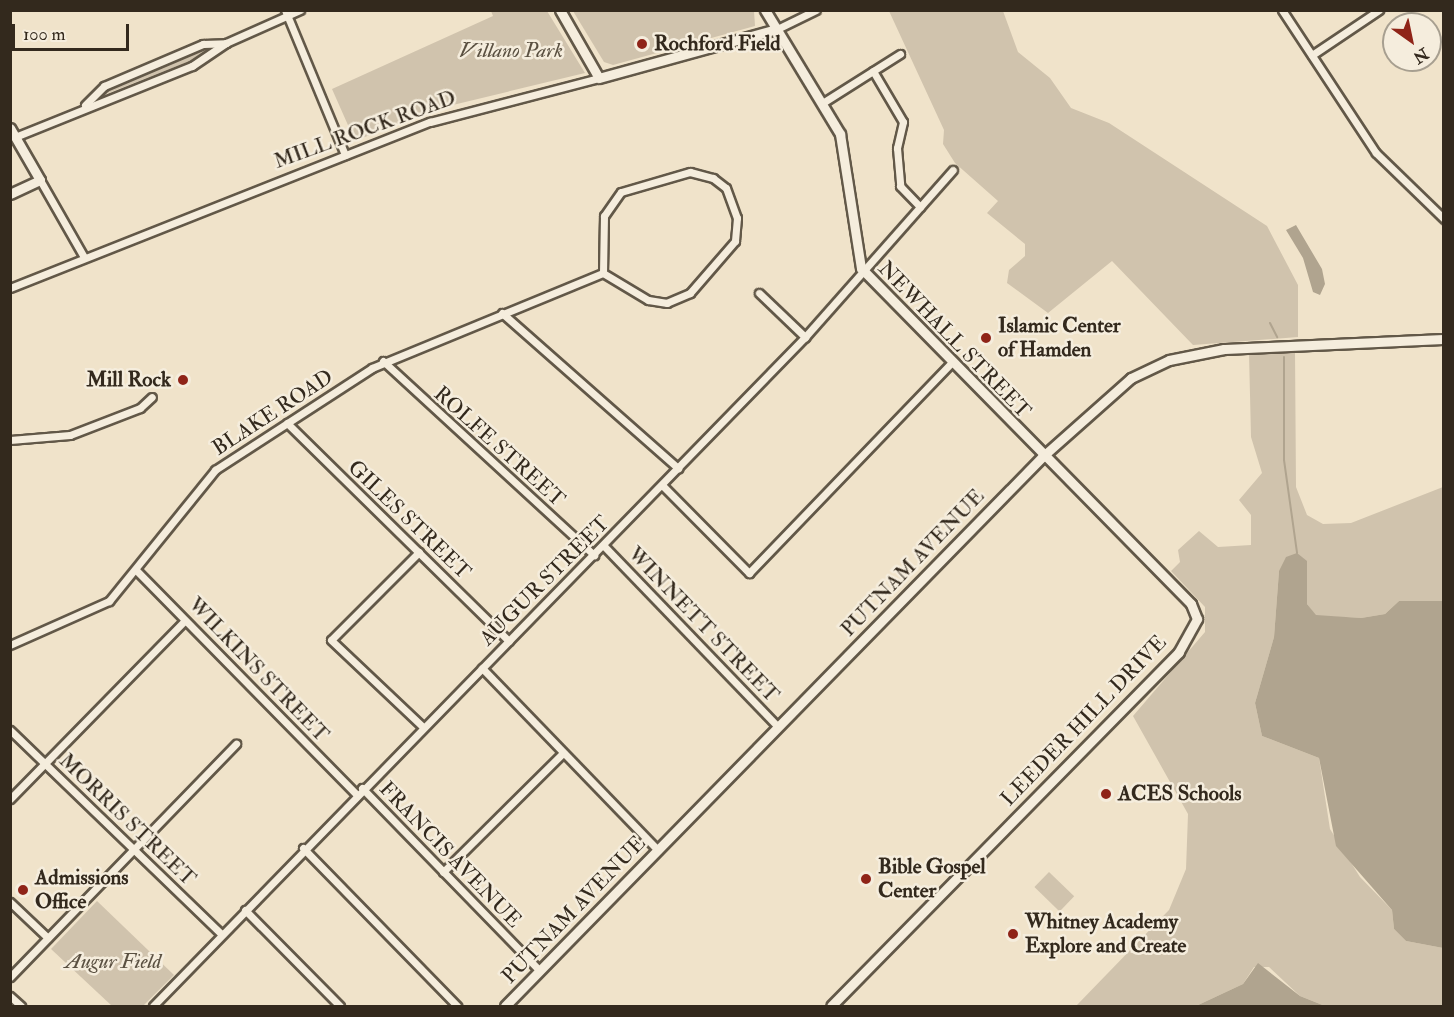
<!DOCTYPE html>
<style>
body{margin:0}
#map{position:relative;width:1454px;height:1017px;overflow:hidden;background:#f0e3ca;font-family:"IM FELL Double Pica",serif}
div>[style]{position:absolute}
.green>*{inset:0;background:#d0c3ad;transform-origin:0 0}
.water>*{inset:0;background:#b0a48f}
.stream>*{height:2px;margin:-1px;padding:0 1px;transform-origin:1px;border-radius:1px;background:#b0a48f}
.roads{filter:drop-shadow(2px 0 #625848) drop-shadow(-2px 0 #625848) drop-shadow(0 2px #625848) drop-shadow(0 -2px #625848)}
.street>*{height:7px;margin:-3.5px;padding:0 3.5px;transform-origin:3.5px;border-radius:3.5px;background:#f5eddd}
.secondary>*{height:9px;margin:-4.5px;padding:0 4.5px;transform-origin:4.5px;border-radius:4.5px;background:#f5eddd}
.dots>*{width:16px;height:16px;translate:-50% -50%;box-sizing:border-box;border:3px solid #f5eddd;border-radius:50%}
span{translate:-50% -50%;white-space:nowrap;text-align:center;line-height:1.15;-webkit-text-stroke:5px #f5eddd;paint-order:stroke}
.poi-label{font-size:21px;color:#33291d;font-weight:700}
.left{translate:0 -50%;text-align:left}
.right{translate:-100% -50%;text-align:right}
.park-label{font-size:21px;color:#5a5041;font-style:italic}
.street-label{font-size:21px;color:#33291d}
.frame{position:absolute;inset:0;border:12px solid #33291d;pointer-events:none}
.north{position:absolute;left:1382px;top:12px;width:60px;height:60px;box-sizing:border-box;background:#f5eddd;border:2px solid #a79f90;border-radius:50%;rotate:147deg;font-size:16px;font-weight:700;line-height:24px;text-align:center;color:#33291d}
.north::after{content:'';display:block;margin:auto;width:21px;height:27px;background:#8f2418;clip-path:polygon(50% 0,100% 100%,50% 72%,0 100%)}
.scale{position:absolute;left:12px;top:24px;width:117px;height:27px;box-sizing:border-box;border:3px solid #33291d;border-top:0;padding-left:8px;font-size:18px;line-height:21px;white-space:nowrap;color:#33291d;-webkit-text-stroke:4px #f5eddd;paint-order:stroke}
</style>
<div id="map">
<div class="green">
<i style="clip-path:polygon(491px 11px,547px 11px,585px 73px,432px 110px,355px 141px,332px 89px,493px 16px)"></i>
<i style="clip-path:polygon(754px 11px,755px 26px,613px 65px,604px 62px,573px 11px)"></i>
<i style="clip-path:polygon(889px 11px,1003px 11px,1018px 52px,1050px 78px,1071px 108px,1109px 123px,1267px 226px,1298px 285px,1298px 337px,1193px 345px,1112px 261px,1048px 313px,1007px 283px,1009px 270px,1025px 256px,1025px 244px,987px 213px,998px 201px,955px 163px,943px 144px,944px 130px)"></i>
<i style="clip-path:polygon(208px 46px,208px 54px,98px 97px,100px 93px)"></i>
<i style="clip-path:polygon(1295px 351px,1296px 487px,1307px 515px,1323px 524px,1351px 523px,1443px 487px,1443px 601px,1399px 601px,1385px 614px,1361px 618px,1316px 616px,1307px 604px,1307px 561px,1279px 571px,1274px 637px,1255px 703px,1262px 736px,1319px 758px,1330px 829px,1360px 877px,1392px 910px,1394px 929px,1406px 941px,1443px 948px,1443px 1006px,1325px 1006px,1300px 996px,1269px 967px,1254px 967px,1243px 984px,1196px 1006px,1076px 1006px,1169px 910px,1186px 869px,1188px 814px,1133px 716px,1205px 632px,1205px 607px,1171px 571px,1180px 562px,1178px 550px,1199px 531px,1218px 547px,1251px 545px,1251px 515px,1239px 500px,1262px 473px,1251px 437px,1249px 353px)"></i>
<i style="left:1049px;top:872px;width:35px;height:21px;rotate:44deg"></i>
<i style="clip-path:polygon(97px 901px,174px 975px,143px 1006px,112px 1006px,51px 949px)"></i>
</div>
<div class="water">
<i style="clip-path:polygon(1296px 225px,1322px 269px,1325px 284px,1320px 295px,1313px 292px,1303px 258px,1286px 230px)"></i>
<i style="clip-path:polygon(1297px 553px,1307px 561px,1307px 604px,1316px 615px,1361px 618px,1385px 614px,1399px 601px,1443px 601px,1443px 948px,1406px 941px,1394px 929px,1392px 910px,1336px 846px,1319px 758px,1262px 736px,1255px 703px,1274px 637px,1279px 571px,1286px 557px)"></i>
<i style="clip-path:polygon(1258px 963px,1300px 996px,1325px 1006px,1196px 1006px,1243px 984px)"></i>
</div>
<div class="stream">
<i style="left:1270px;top:323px;width:16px;rotate:63deg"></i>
<i style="left:1284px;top:357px;width:103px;rotate:90deg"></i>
<i style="left:1284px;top:460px;width:94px;rotate:82deg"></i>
</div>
<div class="roads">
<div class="street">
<i style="left:285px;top:10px;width:157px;rotate:67.5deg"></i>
<i style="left:1282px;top:10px;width:171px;rotate:56.7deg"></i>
<i style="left:1376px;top:153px;width:95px;rotate:44.1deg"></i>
<i style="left:777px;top:29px;width:43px;rotate:-26deg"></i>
<i style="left:1312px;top:55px;width:81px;rotate:-33.9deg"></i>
<i style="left:873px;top:71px;width:59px;rotate:59.5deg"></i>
<i style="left:903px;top:122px;width:27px;rotate:103deg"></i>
<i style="left:897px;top:148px;width:38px;rotate:85deg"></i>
<i style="left:900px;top:186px;width:29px;rotate:46deg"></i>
<i style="left:824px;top:102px;width:90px;rotate:-32.3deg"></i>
<i style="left:85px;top:105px;width:27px;rotate:-45deg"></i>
<i style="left:104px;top:86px;width:108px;rotate:-23deg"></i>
<i style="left:203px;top:44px;width:23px;rotate:-2deg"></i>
<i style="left:15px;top:137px;width:191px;rotate:-21.9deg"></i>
<i style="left:192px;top:66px;width:41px;rotate:-34.1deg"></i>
<i style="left:226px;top:43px;width:81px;rotate:-24deg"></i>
<i style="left:690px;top:172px;width:24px;rotate:15deg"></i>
<i style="left:713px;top:178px;width:16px;rotate:38deg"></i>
<i style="left:726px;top:188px;width:32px;rotate:70deg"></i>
<i style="left:737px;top:218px;width:23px;rotate:95deg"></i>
<i style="left:735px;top:241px;width:69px;rotate:130.9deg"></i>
<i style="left:690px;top:293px;width:25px;rotate:157deg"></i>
<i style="left:667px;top:303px;width:19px;rotate:-171deg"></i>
<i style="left:648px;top:300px;width:52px;rotate:-149deg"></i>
<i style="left:603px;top:273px;width:57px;rotate:-89deg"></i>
<i style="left:604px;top:216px;width:29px;rotate:-55deg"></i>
<i style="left:621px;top:192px;width:72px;rotate:-16.2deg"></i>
<i style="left:40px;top:180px;width:89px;rotate:60.3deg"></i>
<i style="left:10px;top:288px;width:452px;rotate:-21.6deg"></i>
<i style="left:430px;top:122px;width:175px;rotate:-14.6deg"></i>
<i style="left:759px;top:293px;width:64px;rotate:43.7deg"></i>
<i style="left:502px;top:313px;width:235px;rotate:41.4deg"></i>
<i style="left:383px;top:361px;width:287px;rotate:42.6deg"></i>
<i style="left:287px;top:423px;width:311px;rotate:44.5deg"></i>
<i style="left:10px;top:440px;width:60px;rotate:-4.8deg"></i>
<i style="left:70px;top:435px;width:75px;rotate:-21.1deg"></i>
<i style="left:140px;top:408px;width:16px;rotate:-43deg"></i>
<i style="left:662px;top:485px;width:124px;rotate:45.3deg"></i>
<i style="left:749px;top:573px;width:291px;rotate:-46.1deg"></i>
<i style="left:604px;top:546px;width:251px;rotate:46.1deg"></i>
<i style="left:419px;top:552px;width:124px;rotate:135deg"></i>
<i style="left:331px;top:640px;width:127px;rotate:43.4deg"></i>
<i style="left:136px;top:570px;width:314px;rotate:45.5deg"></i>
<i style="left:10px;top:645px;width:108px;rotate:-24deg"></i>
<i style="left:109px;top:601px;width:169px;rotate:-51deg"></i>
<i style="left:215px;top:470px;width:187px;rotate:-33deg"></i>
<i style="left:372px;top:368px;width:250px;rotate:-22.4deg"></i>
<i style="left:482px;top:668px;width:253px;rotate:46deg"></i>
<i style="left:10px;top:730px;width:293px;rotate:44deg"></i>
<i style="left:362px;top:788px;width:255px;rotate:45.8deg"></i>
<i style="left:10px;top:799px;width:250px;rotate:-45.6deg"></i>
<i style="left:303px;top:848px;width:221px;rotate:45.7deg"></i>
<i style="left:443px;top:872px;width:169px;rotate:-44.8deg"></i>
<i style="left:10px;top:902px;width:52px;rotate:43.5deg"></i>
<i style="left:245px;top:910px;width:135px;rotate:45.3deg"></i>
<i style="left:10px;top:977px;width:325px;rotate:-45.9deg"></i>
<i style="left:10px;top:996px;width:15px;rotate:42deg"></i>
<i style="left:153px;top:1006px;width:934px;rotate:-45.74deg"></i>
<i style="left:805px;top:337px;width:223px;rotate:-48.5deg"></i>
</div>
<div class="secondary">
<i style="left:560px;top:10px;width:78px;rotate:60.2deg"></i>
<i style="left:599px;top:78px;width:185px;rotate:-15.4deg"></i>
<i style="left:765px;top:10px;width:145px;rotate:58.8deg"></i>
<i style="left:840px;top:134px;width:136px;rotate:81.1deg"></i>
<i style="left:861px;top:268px;width:471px;rotate:45.5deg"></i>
<i style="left:1191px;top:604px;width:16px;rotate:68deg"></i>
<i style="left:1197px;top:619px;width:38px;rotate:119deg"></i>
<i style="left:1179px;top:652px;width:496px;rotate:134.5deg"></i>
<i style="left:10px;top:128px;width:60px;rotate:60deg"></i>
<i style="left:40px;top:180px;width:33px;rotate:155deg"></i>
<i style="left:505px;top:1006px;width:768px;rotate:-45.63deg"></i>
<i style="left:1042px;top:457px;width:119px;rotate:-41.6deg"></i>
<i style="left:1131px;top:378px;width:42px;rotate:-25.3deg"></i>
<i style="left:1169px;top:360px;width:56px;rotate:-11.3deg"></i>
<i style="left:1224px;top:349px;width:220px;rotate:-2.6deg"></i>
</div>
</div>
<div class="dots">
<i style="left:642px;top:44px;background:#8f2418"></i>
<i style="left:986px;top:338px;background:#8f2418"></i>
<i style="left:183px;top:380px;background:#8f2418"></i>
<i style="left:1106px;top:794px;background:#8f2418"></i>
<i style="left:866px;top:879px;background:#8f2418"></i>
<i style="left:23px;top:890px;background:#8f2418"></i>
<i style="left:1013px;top:934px;background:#8f2418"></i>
</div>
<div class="poi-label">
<span class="left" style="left:654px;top:44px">Rochford Field</span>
<span class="left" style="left:998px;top:338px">Islamic Center<br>of Hamden</span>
<span class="right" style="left:171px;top:380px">Mill Rock</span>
<span class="left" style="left:1118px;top:794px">ACES Schools</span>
<span class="left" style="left:878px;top:879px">Bible Gospel<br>Center</span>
<span class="left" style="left:35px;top:890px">Admissions<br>Office</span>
<span class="left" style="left:1025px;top:934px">Whitney Academy<br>Explore and Create</span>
</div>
<div class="park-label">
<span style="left:511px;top:51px">Villano Park</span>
<span style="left:113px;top:962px">Augur Field</span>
</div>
<div class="street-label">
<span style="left:365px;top:130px;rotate:-20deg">MILL ROCK ROAD</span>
<span style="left:954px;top:340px;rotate:46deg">NEWHALL STREET</span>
<span style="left:273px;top:413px;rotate:-33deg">BLAKE ROAD</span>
<span style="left:499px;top:447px;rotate:42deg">ROLFE STREET</span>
<span style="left:409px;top:520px;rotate:44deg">GILES STREET</span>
<span style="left:913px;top:563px;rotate:-46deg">PUTNAM AVENUE</span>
<span style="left:545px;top:581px;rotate:-45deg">AUGUR STREET</span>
<span style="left:703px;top:625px;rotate:46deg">WINNETT STREET</span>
<span style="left:258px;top:670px;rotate:46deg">WILKINS STREET</span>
<span style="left:1084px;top:721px;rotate:-46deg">LEEDER HILL DRIVE</span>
<span style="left:127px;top:820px;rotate:44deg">MORRIS STREET</span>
<span style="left:450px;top:855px;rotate:46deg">FRANCIS AVENUE</span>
<span style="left:574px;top:910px;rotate:-46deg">PUTNAM AVENUE</span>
</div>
<div class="frame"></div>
<div class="north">N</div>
<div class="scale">100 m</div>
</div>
